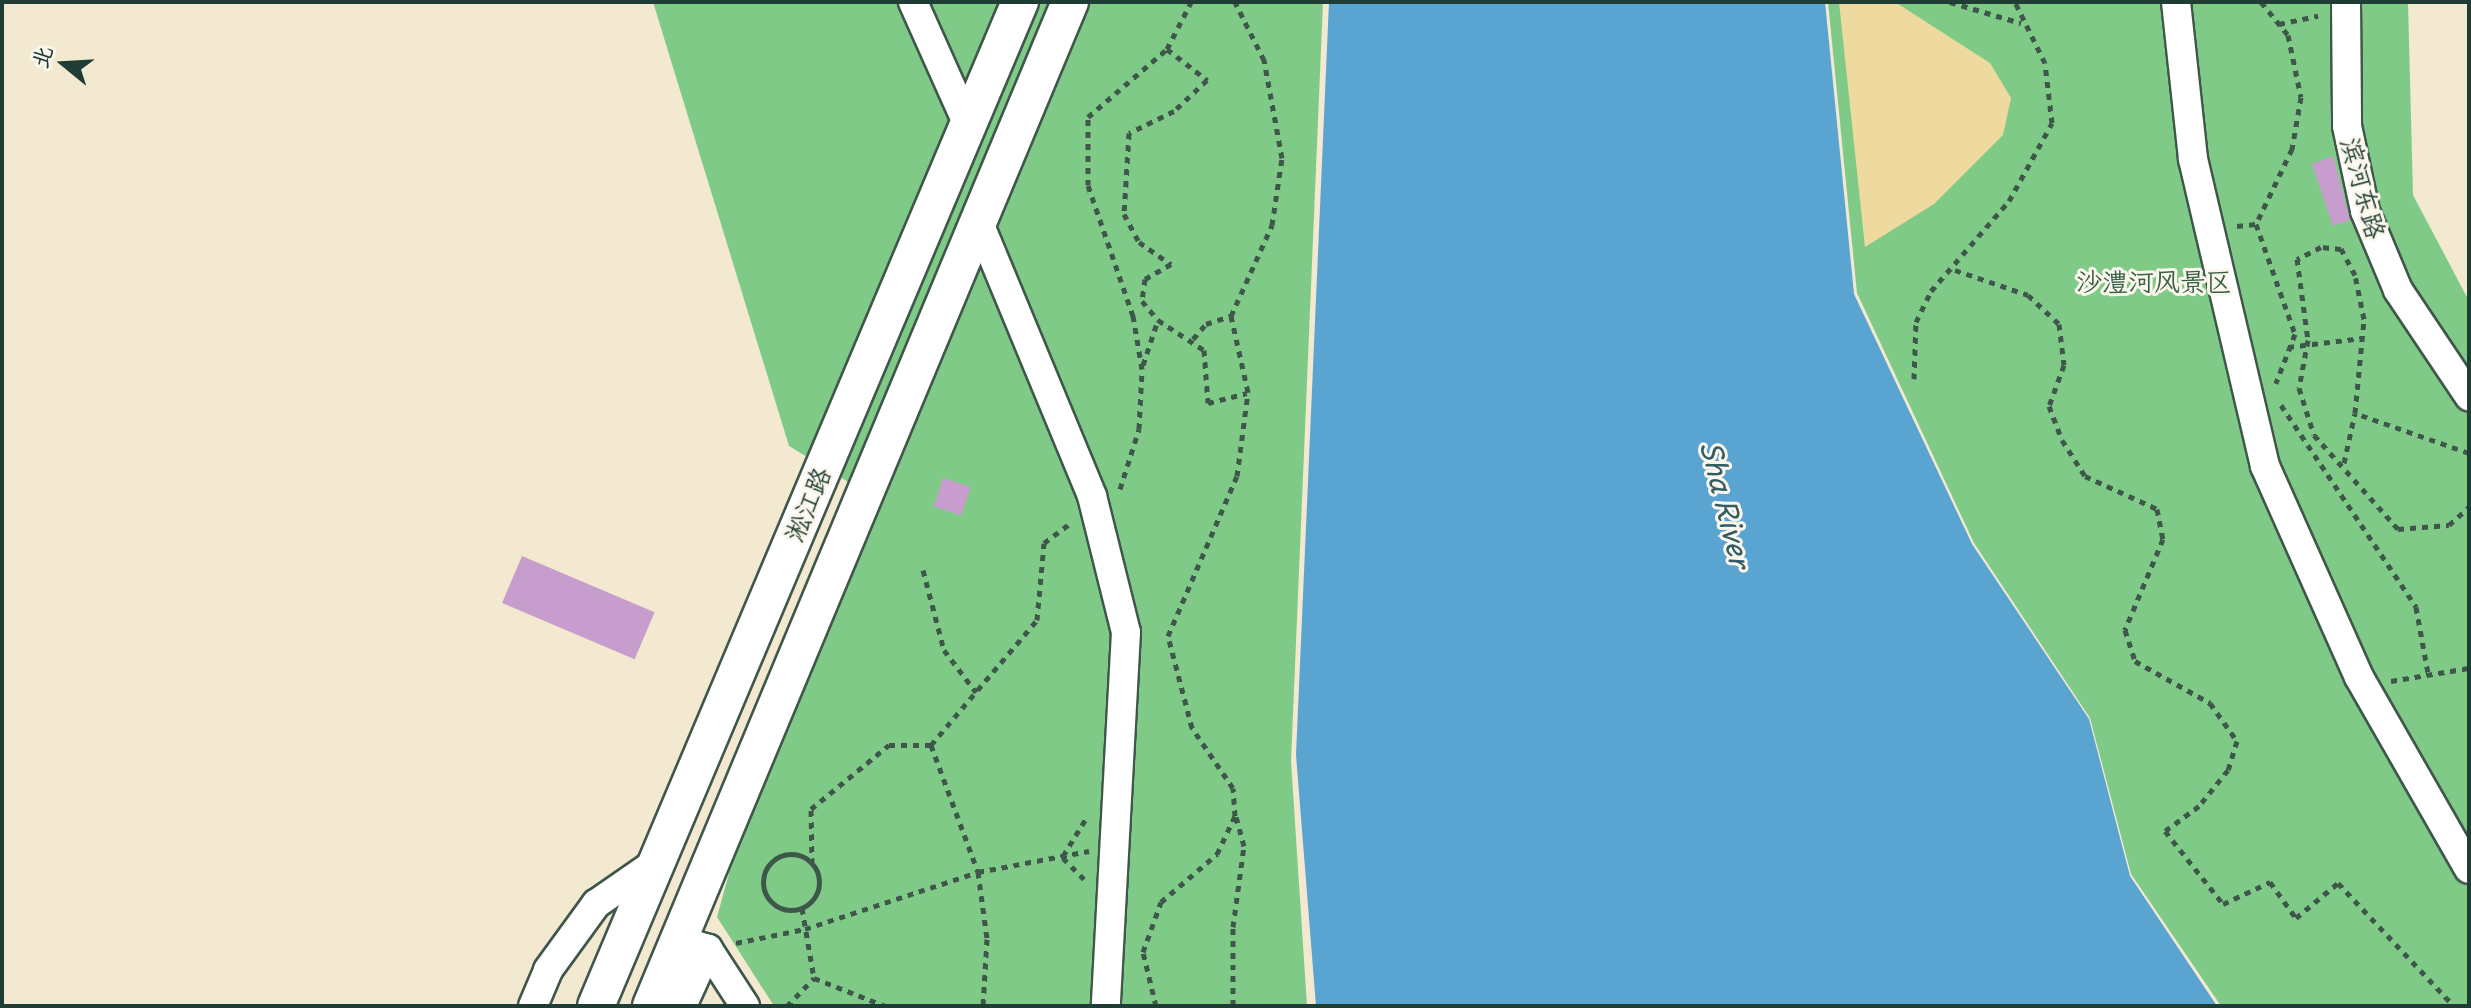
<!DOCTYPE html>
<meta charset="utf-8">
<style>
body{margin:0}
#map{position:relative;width:2471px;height:1008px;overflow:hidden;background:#f3e8d0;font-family:"Playpen Sans","LXGW WenKai TC",sans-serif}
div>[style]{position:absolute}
.green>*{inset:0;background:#80ca87}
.sand>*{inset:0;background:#eeda9e}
.water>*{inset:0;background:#5aa4d2}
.building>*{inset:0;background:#c69dcd;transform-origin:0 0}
.path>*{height:5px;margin-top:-2.5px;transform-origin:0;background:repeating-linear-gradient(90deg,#3f574b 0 6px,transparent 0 12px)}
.path>.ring{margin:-2.5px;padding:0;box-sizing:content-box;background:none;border:5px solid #3f574b;border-radius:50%}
.roads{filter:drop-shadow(2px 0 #3f574b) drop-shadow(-2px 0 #3f574b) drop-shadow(0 2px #3f574b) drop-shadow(0 -2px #3f574b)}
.minor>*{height:28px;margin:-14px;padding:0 14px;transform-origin:14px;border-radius:14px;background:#fff}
.major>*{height:36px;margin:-18px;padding:0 18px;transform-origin:18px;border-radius:18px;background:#fff}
span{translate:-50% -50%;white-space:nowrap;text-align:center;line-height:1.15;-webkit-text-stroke:6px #fbf7ec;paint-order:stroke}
.street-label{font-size:26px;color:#1f3d34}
.park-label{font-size:26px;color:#376049}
.water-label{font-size:28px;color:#315c63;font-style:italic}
.frame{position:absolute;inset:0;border:4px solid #1f3d34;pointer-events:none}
.north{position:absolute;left:24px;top:24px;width:80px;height:80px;-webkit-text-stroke:6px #fbf7ec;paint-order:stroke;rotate:288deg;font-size:22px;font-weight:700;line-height:32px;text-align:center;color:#1f3d34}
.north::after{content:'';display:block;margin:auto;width:28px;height:36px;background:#1f3d34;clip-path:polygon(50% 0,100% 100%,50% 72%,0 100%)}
</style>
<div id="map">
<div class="green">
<i style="clip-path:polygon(653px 2px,1323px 2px,1291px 761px,1307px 1006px,774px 1006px,717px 917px,731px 866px,881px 502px,789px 446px)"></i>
<i style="clip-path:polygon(1828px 2px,2408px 2px,2413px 195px,2469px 301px,2469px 1006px,2221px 1006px,2131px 874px,2090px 718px,1974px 543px,1857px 293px)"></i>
</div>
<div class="sand">
<i style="clip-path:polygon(1839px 2px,1895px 2px,1990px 63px,2011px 98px,2003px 135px,1934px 204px,1865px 247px)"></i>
</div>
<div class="water">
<i style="clip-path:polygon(1329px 2px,1825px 2px,1854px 294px,1972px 544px,2089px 719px,2130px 876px,2217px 1006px,1316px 1006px,1296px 755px)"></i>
</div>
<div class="building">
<i style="clip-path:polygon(2333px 156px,2350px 220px,2333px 226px,2312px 164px)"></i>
<i style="left:943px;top:478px;width:29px;height:30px;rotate:18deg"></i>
<i style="left:522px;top:556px;width:144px;height:51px;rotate:23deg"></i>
</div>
<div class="path">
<i style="left:1950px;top:2px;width:74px;rotate:16.5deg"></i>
<i style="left:2261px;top:2px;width:43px;rotate:50.7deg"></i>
<i style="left:2288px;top:35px;width:63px;rotate:78.2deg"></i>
<i style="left:2301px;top:97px;width:53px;rotate:99.8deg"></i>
<i style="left:2292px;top:149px;width:83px;rotate:115.6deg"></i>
<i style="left:2256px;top:224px;width:117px;rotate:70.5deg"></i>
<i style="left:2295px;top:334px;width:53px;rotate:111.2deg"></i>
<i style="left:2279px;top:24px;width:40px;rotate:-12deg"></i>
<i style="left:1167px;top:49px;width:53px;rotate:-62.9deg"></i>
<i style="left:2237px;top:226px;width:19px;rotate:-6deg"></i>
<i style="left:1955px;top:270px;width:77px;rotate:18.9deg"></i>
<i style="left:2028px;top:295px;width:42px;rotate:43.1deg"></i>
<i style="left:2059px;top:324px;width:41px;rotate:83deg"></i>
<i style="left:2064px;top:365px;width:44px;rotate:110.1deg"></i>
<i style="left:2049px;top:406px;width:36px;rotate:69deg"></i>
<i style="left:2062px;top:440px;width:43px;rotate:57.4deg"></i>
<i style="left:2085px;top:476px;width:79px;rotate:24.6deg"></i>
<i style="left:2157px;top:509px;width:31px;rotate:79deg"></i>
<i style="left:2163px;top:539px;width:99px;rotate:112.7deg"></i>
<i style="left:2125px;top:630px;width:33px;rotate:72deg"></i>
<i style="left:2135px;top:661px;width:86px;rotate:29.2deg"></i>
<i style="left:2210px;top:703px;width:47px;rotate:54.6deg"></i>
<i style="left:2237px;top:741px;width:30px;rotate:107deg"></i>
<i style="left:2228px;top:770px;width:46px;rotate:128.9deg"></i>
<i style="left:2199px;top:806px;width:42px;rotate:143.7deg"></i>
<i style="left:2165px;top:831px;width:93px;rotate:51.5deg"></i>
<i style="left:2223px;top:904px;width:52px;rotate:-25.1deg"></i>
<i style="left:2270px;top:882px;width:44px;rotate:54.2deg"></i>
<i style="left:2296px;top:918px;width:55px;rotate:-39.8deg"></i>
<i style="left:2338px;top:883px;width:169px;rotate:46.7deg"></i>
<i style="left:1193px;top:339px;width:20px;rotate:-49deg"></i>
<i style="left:1206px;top:324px;width:26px;rotate:-18deg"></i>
<i style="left:1231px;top:316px;width:100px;rotate:-65.7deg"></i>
<i style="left:1272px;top:225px;width:68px;rotate:-81.5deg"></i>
<i style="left:1282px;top:158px;width:100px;rotate:-100.4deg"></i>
<i style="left:1264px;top:60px;width:65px;rotate:-116.6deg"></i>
<i style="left:2288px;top:347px;width:75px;rotate:-6.9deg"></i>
<i style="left:1143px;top:365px;width:47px;rotate:-71.6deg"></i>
<i style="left:1158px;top:320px;width:55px;rotate:33.1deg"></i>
<i style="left:1204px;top:350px;width:53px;rotate:85.7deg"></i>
<i style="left:1208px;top:403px;width:40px;rotate:-14.4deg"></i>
<i style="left:1914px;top:379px;width:57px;rotate:-88deg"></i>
<i style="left:1916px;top:322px;width:34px;rotate:-64deg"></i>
<i style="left:1931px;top:291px;width:119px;rotate:-49.1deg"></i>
<i style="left:2009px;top:201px;width:89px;rotate:-61.1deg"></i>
<i style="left:2052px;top:123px;width:60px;rotate:-96.7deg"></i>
<i style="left:2045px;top:63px;width:68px;rotate:-116.2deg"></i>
<i style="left:2281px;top:405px;width:243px;rotate:56.2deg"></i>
<i style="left:2416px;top:607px;width:67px;rotate:79.7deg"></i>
<i style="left:2469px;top:453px;width:121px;rotate:-160.7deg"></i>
<i style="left:2355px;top:413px;width:94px;rotate:-84.5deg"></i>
<i style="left:2364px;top:319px;width:45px;rotate:-101.6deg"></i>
<i style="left:2355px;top:275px;width:30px;rotate:-118deg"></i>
<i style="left:2341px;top:249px;width:20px;rotate:-174deg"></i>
<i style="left:2321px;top:247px;width:27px;rotate:153deg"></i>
<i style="left:2297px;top:259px;width:82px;rotate:82.3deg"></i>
<i style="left:2308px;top:340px;width:49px;rotate:100.6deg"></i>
<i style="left:2299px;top:388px;width:49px;rotate:72.3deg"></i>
<i style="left:2314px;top:435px;width:126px;rotate:48.2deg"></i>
<i style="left:2398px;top:529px;width:51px;rotate:-4.5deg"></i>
<i style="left:2449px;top:525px;width:27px;rotate:-42deg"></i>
<i style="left:2344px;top:463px;width:51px;rotate:-77.6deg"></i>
<i style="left:1120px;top:489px;width:63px;rotate:-72.4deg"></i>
<i style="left:1139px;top:429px;width:60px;rotate:-87.1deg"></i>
<i style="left:1142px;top:369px;width:54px;rotate:-99.6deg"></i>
<i style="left:1133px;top:316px;width:139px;rotate:-109deg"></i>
<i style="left:1088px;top:185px;width:68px;rotate:-90deg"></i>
<i style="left:1088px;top:117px;width:104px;rotate:-40.7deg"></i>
<i style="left:1167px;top:49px;width:51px;rotate:37.8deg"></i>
<i style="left:1207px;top:80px;width:45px;rotate:136.8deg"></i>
<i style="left:1174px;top:111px;width:50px;rotate:153.9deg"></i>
<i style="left:1129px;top:133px;width:81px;rotate:93.5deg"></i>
<i style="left:1124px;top:214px;width:32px;rotate:62deg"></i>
<i style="left:1139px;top:242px;width:39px;rotate:35deg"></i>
<i style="left:1171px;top:264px;width:30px;rotate:150deg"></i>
<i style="left:1145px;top:279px;width:22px;rotate:98deg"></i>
<i style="left:1142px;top:301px;width:25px;rotate:50deg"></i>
<i style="left:923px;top:570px;width:83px;rotate:75.3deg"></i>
<i style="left:944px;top:650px;width:53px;rotate:52.7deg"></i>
<i style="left:2391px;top:681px;width:79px;rotate:-9.5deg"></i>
<i style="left:931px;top:745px;width:135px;rotate:69.7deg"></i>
<i style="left:978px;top:872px;width:68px;rotate:82.3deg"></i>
<i style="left:987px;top:939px;width:67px;rotate:93.4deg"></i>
<i class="ring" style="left:763px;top:854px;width:51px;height:51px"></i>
<i style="left:1063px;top:856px;width:46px;rotate:-58.4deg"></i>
<i style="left:1063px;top:858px;width:30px;rotate:45deg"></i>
<i style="left:812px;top:864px;width:55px;rotate:-91deg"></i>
<i style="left:811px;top:809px;width:101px;rotate:-39.4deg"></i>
<i style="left:889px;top:745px;width:42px"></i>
<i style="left:931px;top:745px;width:164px;rotate:-49.7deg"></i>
<i style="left:1037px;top:620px;width:77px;rotate:-84.8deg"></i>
<i style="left:1044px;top:543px;width:35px;rotate:-37deg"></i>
<i style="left:802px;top:908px;width:71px;rotate:80.3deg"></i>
<i style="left:736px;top:943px;width:70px;rotate:-11.5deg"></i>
<i style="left:805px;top:929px;width:182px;rotate:-18.2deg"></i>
<i style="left:978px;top:872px;width:113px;rotate:-10.7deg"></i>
<i style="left:787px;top:1006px;width:39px;rotate:-46deg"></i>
<i style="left:814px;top:978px;width:76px;rotate:21.5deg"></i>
<i style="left:1156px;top:1006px;width:56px;rotate:-103.5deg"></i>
<i style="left:1143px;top:952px;width:53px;rotate:-70.2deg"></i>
<i style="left:1161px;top:902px;width:74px;rotate:-40.6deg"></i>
<i style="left:1217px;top:854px;width:42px;rotate:-64.7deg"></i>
<i style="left:1235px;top:816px;width:28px;rotate:-94deg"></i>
<i style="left:1233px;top:788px;width:73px;rotate:-124.3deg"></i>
<i style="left:1192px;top:728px;width:95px;rotate:-104.6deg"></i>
<i style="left:1168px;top:636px;width:174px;rotate:-66.7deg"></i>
<i style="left:1237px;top:476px;width:85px;rotate:-82.5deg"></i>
<i style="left:1248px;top:392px;width:78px;rotate:-102.6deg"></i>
<i style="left:1233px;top:1006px;width:79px;rotate:-90deg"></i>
<i style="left:1233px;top:927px;width:82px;rotate:-82.3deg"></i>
<i style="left:1244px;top:846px;width:30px;rotate:-105deg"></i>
</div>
<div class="roads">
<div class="minor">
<i style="left:913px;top:2px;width:135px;rotate:65.9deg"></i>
<i style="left:2176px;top:2px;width:158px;rotate:83.8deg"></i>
<i style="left:2193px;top:159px;width:315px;rotate:76.8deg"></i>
<i style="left:2265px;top:466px;width:231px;rotate:66deg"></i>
<i style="left:2359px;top:677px;width:221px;rotate:60.2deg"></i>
<i style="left:2346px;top:2px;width:124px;rotate:89.5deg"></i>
<i style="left:2347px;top:126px;width:87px;rotate:78deg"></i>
<i style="left:2365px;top:211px;width:86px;rotate:67.3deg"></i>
<i style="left:2398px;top:290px;width:128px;rotate:56.2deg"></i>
<i style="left:977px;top:218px;width:301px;rotate:67.5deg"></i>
<i style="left:1092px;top:496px;width:140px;rotate:76deg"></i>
<i style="left:1126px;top:632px;width:375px;rotate:93.1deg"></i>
<i style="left:677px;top:940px;width:32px;rotate:16deg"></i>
<i style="left:708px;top:949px;width:68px;rotate:57deg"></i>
<i style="left:533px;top:1006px;width:39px;rotate:-67deg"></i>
<i style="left:548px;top:970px;width:82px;rotate:-54deg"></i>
<i style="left:596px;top:904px;width:72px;rotate:-34.8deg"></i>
<i style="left:682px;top:1006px;width:63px;rotate:-65.5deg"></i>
</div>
<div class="major">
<i style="left:596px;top:1006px;width:1090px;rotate:-67.11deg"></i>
<i style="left:651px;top:1006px;width:1088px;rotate:-67.35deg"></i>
</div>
</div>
<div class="street-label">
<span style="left:2364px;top:188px;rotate:75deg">滨河东路</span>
<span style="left:807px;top:504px;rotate:-67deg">淞江路</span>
</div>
<div class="park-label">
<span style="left:2154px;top:281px">沙澧河风景区</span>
</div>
<div class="water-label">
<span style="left:1726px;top:504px;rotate:76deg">Sha River</span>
</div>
<div class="frame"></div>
<div class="north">北</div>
</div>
